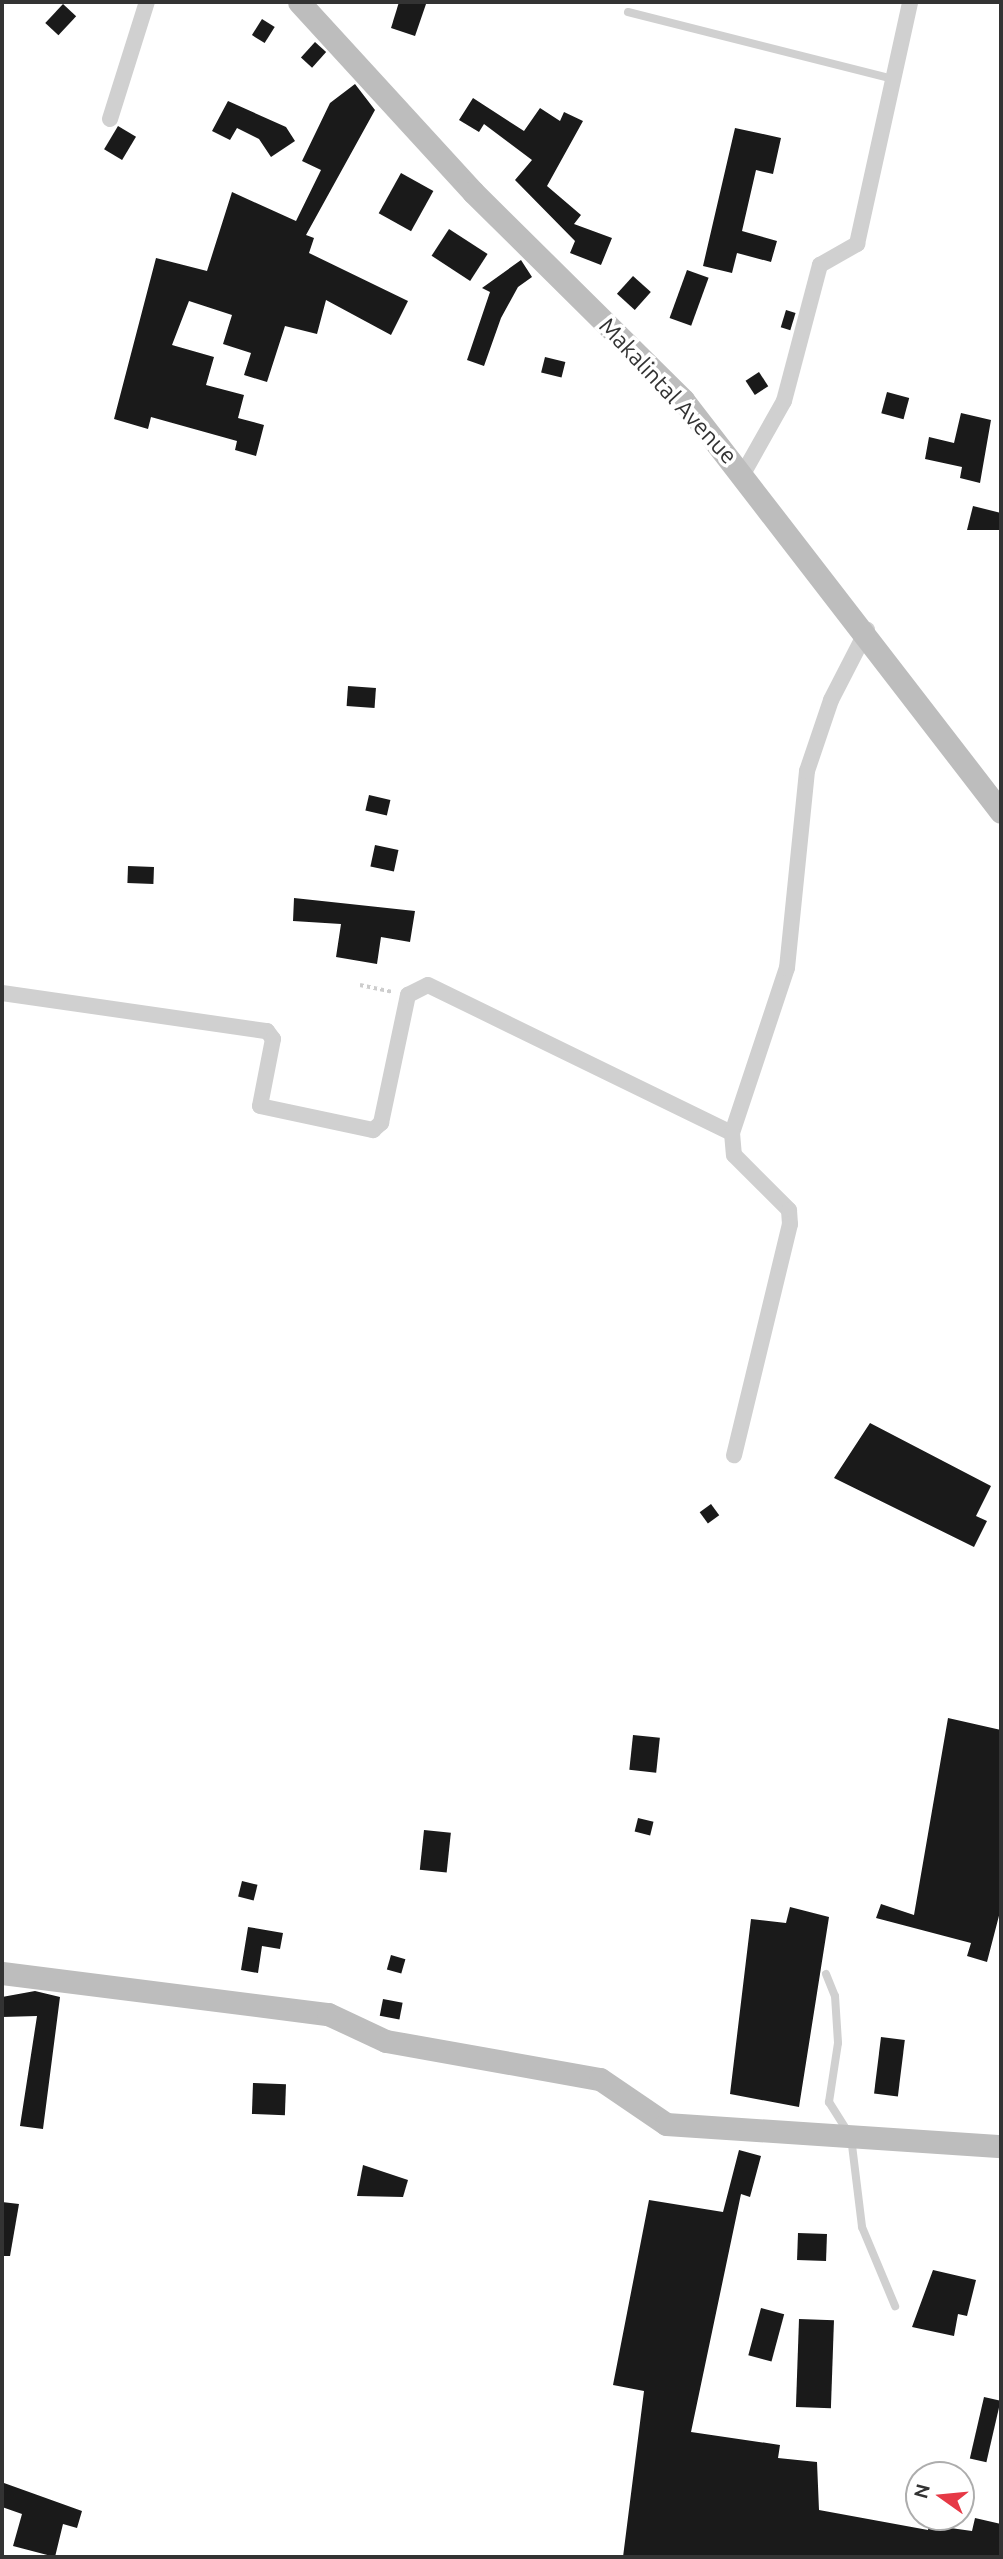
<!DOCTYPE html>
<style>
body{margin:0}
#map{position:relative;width:1003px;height:2559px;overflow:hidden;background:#fff;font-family:Ubuntu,sans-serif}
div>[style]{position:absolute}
.building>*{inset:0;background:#1a1a1a;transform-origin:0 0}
.path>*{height:3.5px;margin-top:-1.75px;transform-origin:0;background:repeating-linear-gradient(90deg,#cdcdcd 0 3.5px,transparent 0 7px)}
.lane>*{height:8px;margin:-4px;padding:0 4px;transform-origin:4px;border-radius:4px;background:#d0d0d0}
.street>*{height:16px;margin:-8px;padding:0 8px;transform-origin:8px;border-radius:8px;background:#d0d0d0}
.secondary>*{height:23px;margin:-11.5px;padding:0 11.5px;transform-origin:11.5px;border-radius:11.5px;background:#bdbdbd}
span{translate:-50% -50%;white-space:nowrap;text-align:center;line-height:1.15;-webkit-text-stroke:7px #fff;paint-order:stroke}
.street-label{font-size:23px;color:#333}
.frame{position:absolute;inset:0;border:4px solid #333;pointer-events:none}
.north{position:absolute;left:905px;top:2461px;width:70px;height:70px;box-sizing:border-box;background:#fff;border:2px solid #adadad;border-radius:50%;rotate:285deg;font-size:19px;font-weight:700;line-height:28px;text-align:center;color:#333}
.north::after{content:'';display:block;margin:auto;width:24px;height:32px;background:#e63946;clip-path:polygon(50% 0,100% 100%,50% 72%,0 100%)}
</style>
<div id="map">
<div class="building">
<i style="clip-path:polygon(399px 2px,426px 4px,415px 36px,391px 28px)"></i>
<i style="left:63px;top:4px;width:18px;height:26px;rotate:43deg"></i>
<i style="left:262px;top:19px;width:15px;height:19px;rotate:32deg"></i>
<i style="left:315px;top:42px;width:15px;height:21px;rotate:42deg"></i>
<i style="clip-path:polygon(355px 84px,375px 110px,306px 235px,314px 238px,309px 253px,408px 301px,391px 335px,326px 300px,317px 334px,285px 326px,267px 382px,244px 375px,251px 353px,223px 344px,232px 315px,189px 301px,172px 345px,214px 357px,206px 385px,244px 395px,238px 418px,264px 425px,256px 456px,235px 450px,237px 441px,151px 417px,148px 429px,114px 419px,156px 258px,207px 271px,232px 192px,296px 221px,321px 170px,302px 161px,330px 103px)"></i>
<i style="clip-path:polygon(473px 98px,524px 131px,540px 108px,560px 121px,564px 112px,583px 121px,547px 186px,581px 215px,574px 224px,612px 238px,601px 265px,570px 253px,575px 241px,515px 180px,532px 160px,484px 124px,479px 132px,459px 120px)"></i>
<i style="clip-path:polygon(228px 101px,286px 127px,295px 141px,271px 157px,259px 139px,237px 128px,230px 140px,212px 131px)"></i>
<i style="left:118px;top:126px;width:21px;height:27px;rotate:31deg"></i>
<i style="clip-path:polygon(735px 128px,781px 138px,773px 174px,756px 170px,742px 231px,777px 241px,771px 262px,737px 253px,732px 273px,703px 266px)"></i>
<i style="left:401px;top:173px;width:37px;height:46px;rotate:29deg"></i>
<i style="left:449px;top:229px;width:46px;height:32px;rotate:33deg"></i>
<i style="clip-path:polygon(521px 260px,532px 277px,518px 287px,501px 318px,484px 366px,467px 360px,490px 292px,482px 288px)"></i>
<i style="left:687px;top:270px;width:23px;height:51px;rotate:20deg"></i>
<i style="left:633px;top:276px;width:24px;height:24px;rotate:42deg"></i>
<i style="left:786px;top:310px;width:10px;height:18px;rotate:17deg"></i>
<i style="left:545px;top:357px;width:21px;height:16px;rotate:14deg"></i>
<i style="left:759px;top:372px;width:17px;height:16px;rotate:57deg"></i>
<i style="left:887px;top:392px;width:23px;height:22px;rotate:15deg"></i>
<i style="clip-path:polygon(961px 413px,991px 420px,980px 483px,960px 478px,962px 467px,925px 459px,929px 437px,954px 443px)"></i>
<i style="clip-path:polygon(973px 506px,1001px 513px,1001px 530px,967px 530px)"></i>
<i style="left:348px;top:686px;width:28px;height:20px;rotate:4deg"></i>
<i style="left:369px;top:795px;width:22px;height:16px;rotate:13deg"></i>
<i style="left:375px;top:845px;width:24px;height:22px;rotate:12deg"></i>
<i style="left:128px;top:866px;width:26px;height:17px;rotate:2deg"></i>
<i style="clip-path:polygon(294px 898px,415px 911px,410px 942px,381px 937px,377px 964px,336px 957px,341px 924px,293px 921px)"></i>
<i style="clip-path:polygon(870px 1423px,991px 1486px,976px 1516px,987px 1521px,974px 1547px,834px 1478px)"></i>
<i style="left:711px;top:1504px;width:14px;height:14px;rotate:54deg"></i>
<i style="clip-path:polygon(948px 1718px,1001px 1730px,1001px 1908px,987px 1962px,967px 1956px,971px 1943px,876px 1918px,881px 1904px,914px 1915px)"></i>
<i style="left:633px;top:1735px;width:27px;height:35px;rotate:6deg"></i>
<i style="left:638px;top:1818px;width:16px;height:14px;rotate:14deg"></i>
<i style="left:424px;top:1830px;width:27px;height:40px;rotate:6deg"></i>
<i style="left:242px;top:1881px;width:16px;height:16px;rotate:14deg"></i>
<i style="clip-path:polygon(790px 1907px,829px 1917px,799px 2107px,730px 2094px,751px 1919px,786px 1923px)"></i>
<i style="clip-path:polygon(248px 1927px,283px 1933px,280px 1949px,262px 1946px,258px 1973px,241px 1970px)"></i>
<i style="left:391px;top:1955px;width:15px;height:15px;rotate:16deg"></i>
<i style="clip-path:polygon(35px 1991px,60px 1997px,43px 2129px,20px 2126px,37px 2016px,2px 2017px,2px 1997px)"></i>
<i style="left:383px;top:1999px;width:20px;height:17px;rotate:11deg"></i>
<i style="left:881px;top:2037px;width:24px;height:57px;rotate:7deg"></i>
<i style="left:253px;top:2083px;width:33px;height:31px;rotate:2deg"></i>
<i style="clip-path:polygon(739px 2150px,761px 2156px,750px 2197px,741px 2194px,691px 2432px,780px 2445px,778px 2458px,817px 2462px,819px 2510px,928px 2530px,929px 2525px,972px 2531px,975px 2518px,1001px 2524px,1001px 2557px,623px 2557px,644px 2391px,613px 2385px,649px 2200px,723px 2212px)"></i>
<i style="clip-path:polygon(363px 2165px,408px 2180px,403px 2197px,357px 2196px)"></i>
<i style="clip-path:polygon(2px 2202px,19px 2204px,10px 2256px,2px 2256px)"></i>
<i style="left:798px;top:2233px;width:29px;height:27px;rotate:2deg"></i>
<i style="clip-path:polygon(933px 2270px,976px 2280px,967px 2316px,958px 2314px,954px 2336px,912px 2327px)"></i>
<i style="left:761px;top:2308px;width:24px;height:49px;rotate:15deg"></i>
<i style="left:799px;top:2319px;width:35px;height:88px;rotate:2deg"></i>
<i style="left:984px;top:2397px;width:17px;height:63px;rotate:13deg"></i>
<i style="clip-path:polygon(4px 2483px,82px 2511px,77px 2528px,63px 2524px,55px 2557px,13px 2546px,22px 2514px,2px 2507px)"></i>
</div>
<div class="path">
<i style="left:360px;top:985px;width:33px;rotate:12deg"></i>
</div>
<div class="lane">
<i style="left:628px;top:12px;width:273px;rotate:14.2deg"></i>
<i style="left:826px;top:1974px;width:24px;rotate:68deg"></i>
<i style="left:835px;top:1996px;width:47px;rotate:86.3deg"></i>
<i style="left:838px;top:2043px;width:60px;rotate:98.7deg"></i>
<i style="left:829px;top:2102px;width:41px;rotate:57.8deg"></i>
<i style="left:851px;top:2137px;width:91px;rotate:83deg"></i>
<i style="left:862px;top:2227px;width:86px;rotate:67.3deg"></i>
</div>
<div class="street">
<i style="left:110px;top:119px;width:123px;rotate:-72.5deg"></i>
<i style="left:744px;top:472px;width:81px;rotate:-60.6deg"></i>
<i style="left:784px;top:401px;width:141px;rotate:-75.2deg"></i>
<i style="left:820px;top:265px;width:43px;rotate:-29.6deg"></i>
<i style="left:857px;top:244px;width:248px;rotate:-77.6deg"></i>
<i style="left:2px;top:993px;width:268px;rotate:8.2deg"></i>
<i style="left:267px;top:1031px;width:10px;rotate:53deg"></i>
<i style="left:273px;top:1039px;width:68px;rotate:101deg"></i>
<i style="left:260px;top:1106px;width:116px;rotate:12deg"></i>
<i style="left:373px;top:1130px;width:11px;rotate:-41deg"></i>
<i style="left:381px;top:1123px;width:131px;rotate:-78.1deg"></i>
<i style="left:408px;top:995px;width:22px;rotate:-27deg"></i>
<i style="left:428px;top:985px;width:338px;rotate:26deg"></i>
<i style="left:732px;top:1133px;width:174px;rotate:-71.6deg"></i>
<i style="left:787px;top:968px;width:198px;rotate:-84.2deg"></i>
<i style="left:807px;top:771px;width:75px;rotate:-71.3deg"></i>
<i style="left:831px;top:700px;width:79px;rotate:-62.8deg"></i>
<i style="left:732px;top:1133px;width:22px;rotate:85deg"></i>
<i style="left:734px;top:1155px;width:78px;rotate:45deg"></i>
<i style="left:789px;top:1210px;width:14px;rotate:86deg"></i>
<i style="left:790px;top:1224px;width:238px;rotate:103.6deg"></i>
</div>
<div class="secondary">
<i style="left:299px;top:2px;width:258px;rotate:47.5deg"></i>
<i style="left:473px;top:192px;width:296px;rotate:44.7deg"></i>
<i style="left:683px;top:400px;width:520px;rotate:52.34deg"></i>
<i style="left:2px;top:1973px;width:329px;rotate:7.2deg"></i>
<i style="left:328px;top:2014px;width:64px;rotate:25deg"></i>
<i style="left:386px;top:2041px;width:217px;rotate:10.1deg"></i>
<i style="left:600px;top:2079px;width:80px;rotate:34.3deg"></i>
<i style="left:666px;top:2124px;width:336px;rotate:3.8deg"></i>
</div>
<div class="street-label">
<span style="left:668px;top:391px;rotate:47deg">Makalintal Avenue</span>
</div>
<div class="frame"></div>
<div class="north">N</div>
</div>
